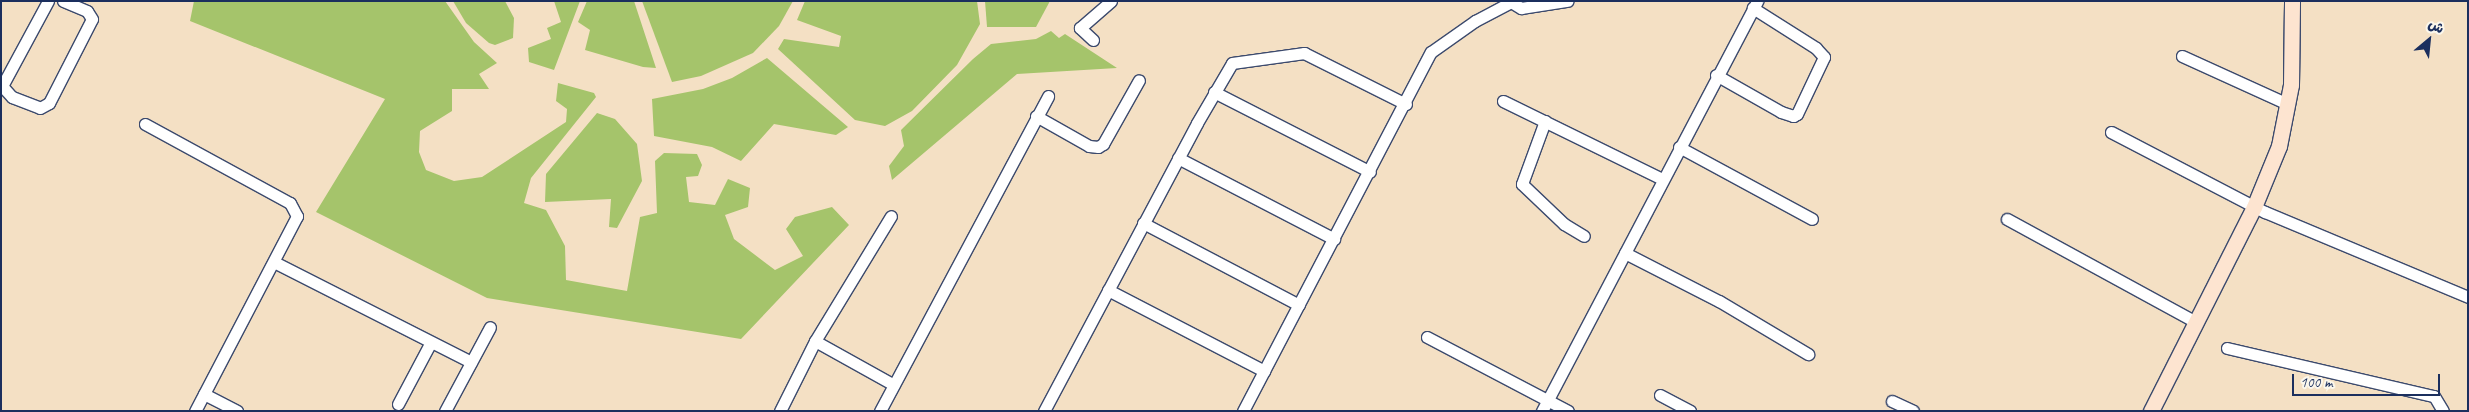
<!DOCTYPE html>
<meta charset="utf-8">
<style>
body{margin:0}
#map{position:relative;width:2469px;height:412px;overflow:hidden;background:#f4e0c4;font-family:Caveat,"Playpen Sans Arabic",sans-serif}
div>[style]{position:absolute}
.green>*{inset:0;background:#a5c46b}
.roads{filter:drop-shadow(1px 0 #3c4a6d) drop-shadow(-1px 0 #3c4a6d) drop-shadow(0 1px #3c4a6d) drop-shadow(0 -1px #3c4a6d)}
.street>*{height:11px;margin:-5.5px;padding:0 5.5px;transform-origin:5.5px;border-radius:5.5px;background:#fff}
.secondary>*{height:15px;margin:-7.5px;padding:0 7.5px;transform-origin:7.5px;border-radius:7.5px;background:#fde4d0}
span{translate:-50% -50%;white-space:nowrap;text-align:center;line-height:1.15;-webkit-text-stroke:5px #fbf7ec;paint-order:stroke}
.frame{position:absolute;inset:0;border:2px solid #1b2f5e;pointer-events:none}
.north{position:absolute;left:2404px;top:15px;width:50px;height:50px;-webkit-text-stroke:4px #fbf7ec;paint-order:stroke;rotate:28deg;font-size:14px;font-weight:700;line-height:20px;text-align:center;color:#1b2f5e}
.north::after{content:'';display:block;margin:auto;width:18px;height:22px;background:#1b2f5e;clip-path:polygon(50% 0,100% 100%,50% 72%,0 100%)}
.scale{position:absolute;left:2292px;top:374px;width:148px;height:22px;box-sizing:border-box;border:2px solid #1b2f5e;border-top:0;padding-left:6px;font-size:15px;line-height:18px;white-space:nowrap;color:#1b2f5e;-webkit-text-stroke:4px #fbf7ec;paint-order:stroke}
</style>
<div id="map">
<div class="green">
<i style="clip-path:polygon(194px 1px,445px 1px,474px 42px,497px 63px,479px 74px,489px 89px,452px 89px,452px 111px,420px 131px,419px 152px,426px 170px,454px 181px,482px 177px,566px 122px,567px 109px,556px 101px,558px 83px,594px 93px,596px 97px,531px 178px,524px 203px,546px 210px,565px 246px,566px 280px,627px 291px,640px 217px,657px 213px,655px 161px,664px 153px,697px 154px,702px 165px,698px 176px,686px 177px,689px 202px,715px 205px,728px 179px,750px 188px,748px 207px,725px 215px,734px 239px,775px 270px,803px 256px,786px 229px,795px 217px,832px 207px,849px 225px,741px 339px,487px 298px,316px 212px,385px 99px,190px 21px)"></i>
<i style="clip-path:polygon(453px 1px,505px 1px,514px 18px,513px 38px,495px 45px,489px 43px,466px 23px)"></i>
<i style="clip-path:polygon(554px 1px,580px 1px,554px 70px,529px 62px,528px 48px,551px 39px,547px 28px,561px 22px)"></i>
<i style="clip-path:polygon(587px 1px,634px 1px,656px 68px,643px 67px,585px 50px,590px 30px,578px 22px)"></i>
<i style="clip-path:polygon(642px 1px,793px 1px,779px 26px,753px 53px,701px 76px,672px 82px)"></i>
<i style="clip-path:polygon(805px 1px,977px 1px,980px 24px,957px 65px,912px 111px,885px 126px,855px 120px,778px 49px,784px 39px,839px 47px,841px 36px,797px 20px)"></i>
<i style="clip-path:polygon(985px 1px,1050px 1px,1036px 27px,987px 27px)"></i>
<i style="clip-path:polygon(1051px 31px,1059px 38px,1065px 34px,1117px 68px,1017px 74px,892px 180px,889px 166px,904px 146px,901px 130px,973px 59px,991px 44px,1036px 39px)"></i>
<i style="clip-path:polygon(767px 58px,848px 127px,836px 135px,774px 124px,741px 161px,712px 147px,654px 136px,652px 99px,703px 89px,732px 78px)"></i>
<i style="clip-path:polygon(597px 113px,615px 119px,637px 144px,642px 181px,617px 228px,609px 227px,611px 199px,545px 202px,546px 174px)"></i>
</div>
<div class="roads">
<div class="street">
<i style="left:48px;top:1px;width:97px;rotate:118.4deg"></i>
<i style="left:2px;top:86px;width:15px;rotate:48deg"></i>
<i style="left:12px;top:97px;width:30px;rotate:21deg"></i>
<i style="left:40px;top:108px;width:10px;rotate:-29deg"></i>
<i style="left:49px;top:103px;width:94px;rotate:-62.9deg"></i>
<i style="left:92px;top:19px;width:9px;rotate:-122deg"></i>
<i style="left:87px;top:11px;width:26px;rotate:-157deg"></i>
<i style="left:1511px;top:2px;width:12px;rotate:31deg"></i>
<i style="left:1521px;top:8px;width:47px;rotate:-8.7deg"></i>
<i style="left:1093px;top:40px;width:18px;rotate:-137deg"></i>
<i style="left:1080px;top:28px;width:41px;rotate:-41.1deg"></i>
<i style="left:2182px;top:56px;width:116px;rotate:24.4deg"></i>
<i style="left:1716px;top:75px;width:75px;rotate:29.6deg"></i>
<i style="left:1781px;top:112px;width:13px;rotate:18deg"></i>
<i style="left:1793px;top:116px;width:4px;rotate:-27deg"></i>
<i style="left:1797px;top:114px;width:63px;rotate:-64.7deg"></i>
<i style="left:1824px;top:57px;width:12px;rotate:-132deg"></i>
<i style="left:1816px;top:48px;width:75px;rotate:-147.6deg"></i>
<i style="left:1214px;top:92px;width:175px;rotate:27.1deg"></i>
<i style="left:1503px;top:101px;width:177px;rotate:26.1deg"></i>
<i style="left:1036px;top:116px;width:61px;rotate:29.5deg"></i>
<i style="left:1089px;top:146px;width:9px;rotate:6deg"></i>
<i style="left:1098px;top:147px;width:6px;rotate:-31deg"></i>
<i style="left:1103px;top:144px;width:73px;rotate:-60.6deg"></i>
<i style="left:1545px;top:121px;width:67px;rotate:110.1deg"></i>
<i style="left:1522px;top:184px;width:58px;rotate:43.6deg"></i>
<i style="left:1564px;top:224px;width:23px;rotate:31deg"></i>
<i style="left:145px;top:124px;width:165px;rotate:28.6deg"></i>
<i style="left:290px;top:203px;width:15px;rotate:62deg"></i>
<i style="left:297px;top:216px;width:220px;rotate:117.6deg"></i>
<i style="left:2111px;top:132px;width:174px;rotate:27.5deg"></i>
<i style="left:2265px;top:212px;width:220px;rotate:22.7deg"></i>
<i style="left:1679px;top:147px;width:151px;rotate:28.4deg"></i>
<i style="left:1178px;top:158px;width:176px;rotate:27.4deg"></i>
<i style="left:2007px;top:219px;width:215px;rotate:28.6deg"></i>
<i style="left:1143px;top:223px;width:176px;rotate:27.7deg"></i>
<i style="left:1625px;top:253px;width:106px;rotate:27.1deg"></i>
<i style="left:1719px;top:301px;width:104px;rotate:30.8deg"></i>
<i style="left:274px;top:262px;width:221px;rotate:26.9deg"></i>
<i style="left:1108px;top:290px;width:176px;rotate:27.4deg"></i>
<i style="left:1427px;top:337px;width:159px;rotate:27.7deg"></i>
<i style="left:815px;top:341px;width:90px;rotate:29.1deg"></i>
<i style="left:2227px;top:348px;width:212px;rotate:13.1deg"></i>
<i style="left:2434px;top:396px;width:17px;rotate:59deg"></i>
<i style="left:204px;top:394px;width:37px;rotate:27deg"></i>
<i style="left:1660px;top:395px;width:34px;rotate:28deg"></i>
<i style="left:1892px;top:401px;width:23px;rotate:25deg"></i>
<i style="left:398px;top:404px;width:70px;rotate:-62deg"></i>
<i style="left:445px;top:411px;width:95px;rotate:-61.8deg"></i>
<i style="left:780px;top:411px;width:78px;rotate:-63.4deg"></i>
<i style="left:815px;top:341px;width:146px;rotate:-58.7deg"></i>
<i style="left:880px;top:411px;width:357px;rotate:-61.9deg"></i>
<i style="left:1044px;top:411px;width:326px;rotate:-62deg"></i>
<i style="left:1197px;top:123px;width:69px;rotate:-59.7deg"></i>
<i style="left:1232px;top:63px;width:73px;rotate:-7.9deg"></i>
<i style="left:1304px;top:53px;width:114px;rotate:26.6deg"></i>
<i style="left:1243px;top:411px;width:405px;rotate:-62.4deg"></i>
<i style="left:1431px;top:52px;width:54px;rotate:-35.2deg"></i>
<i style="left:1475px;top:21px;width:41px;rotate:-27.8deg"></i>
<i style="left:1542px;top:411px;width:463px;rotate:-62.3deg"></i>
</div>
<div class="secondary">
<i style="left:2151px;top:411px;width:229px;rotate:-63.2deg"></i>
<i style="left:2254px;top:207px;width:66px;rotate:-67.7deg"></i>
<i style="left:2279px;top:146px;width:62px;rotate:-78.9deg"></i>
<i style="left:2291px;top:85px;width:84px;rotate:-89.3deg"></i>
</div>
</div>
<div class="frame"></div>
<div class="north">ش</div>
<div class="scale">100 m</div>
</div>
